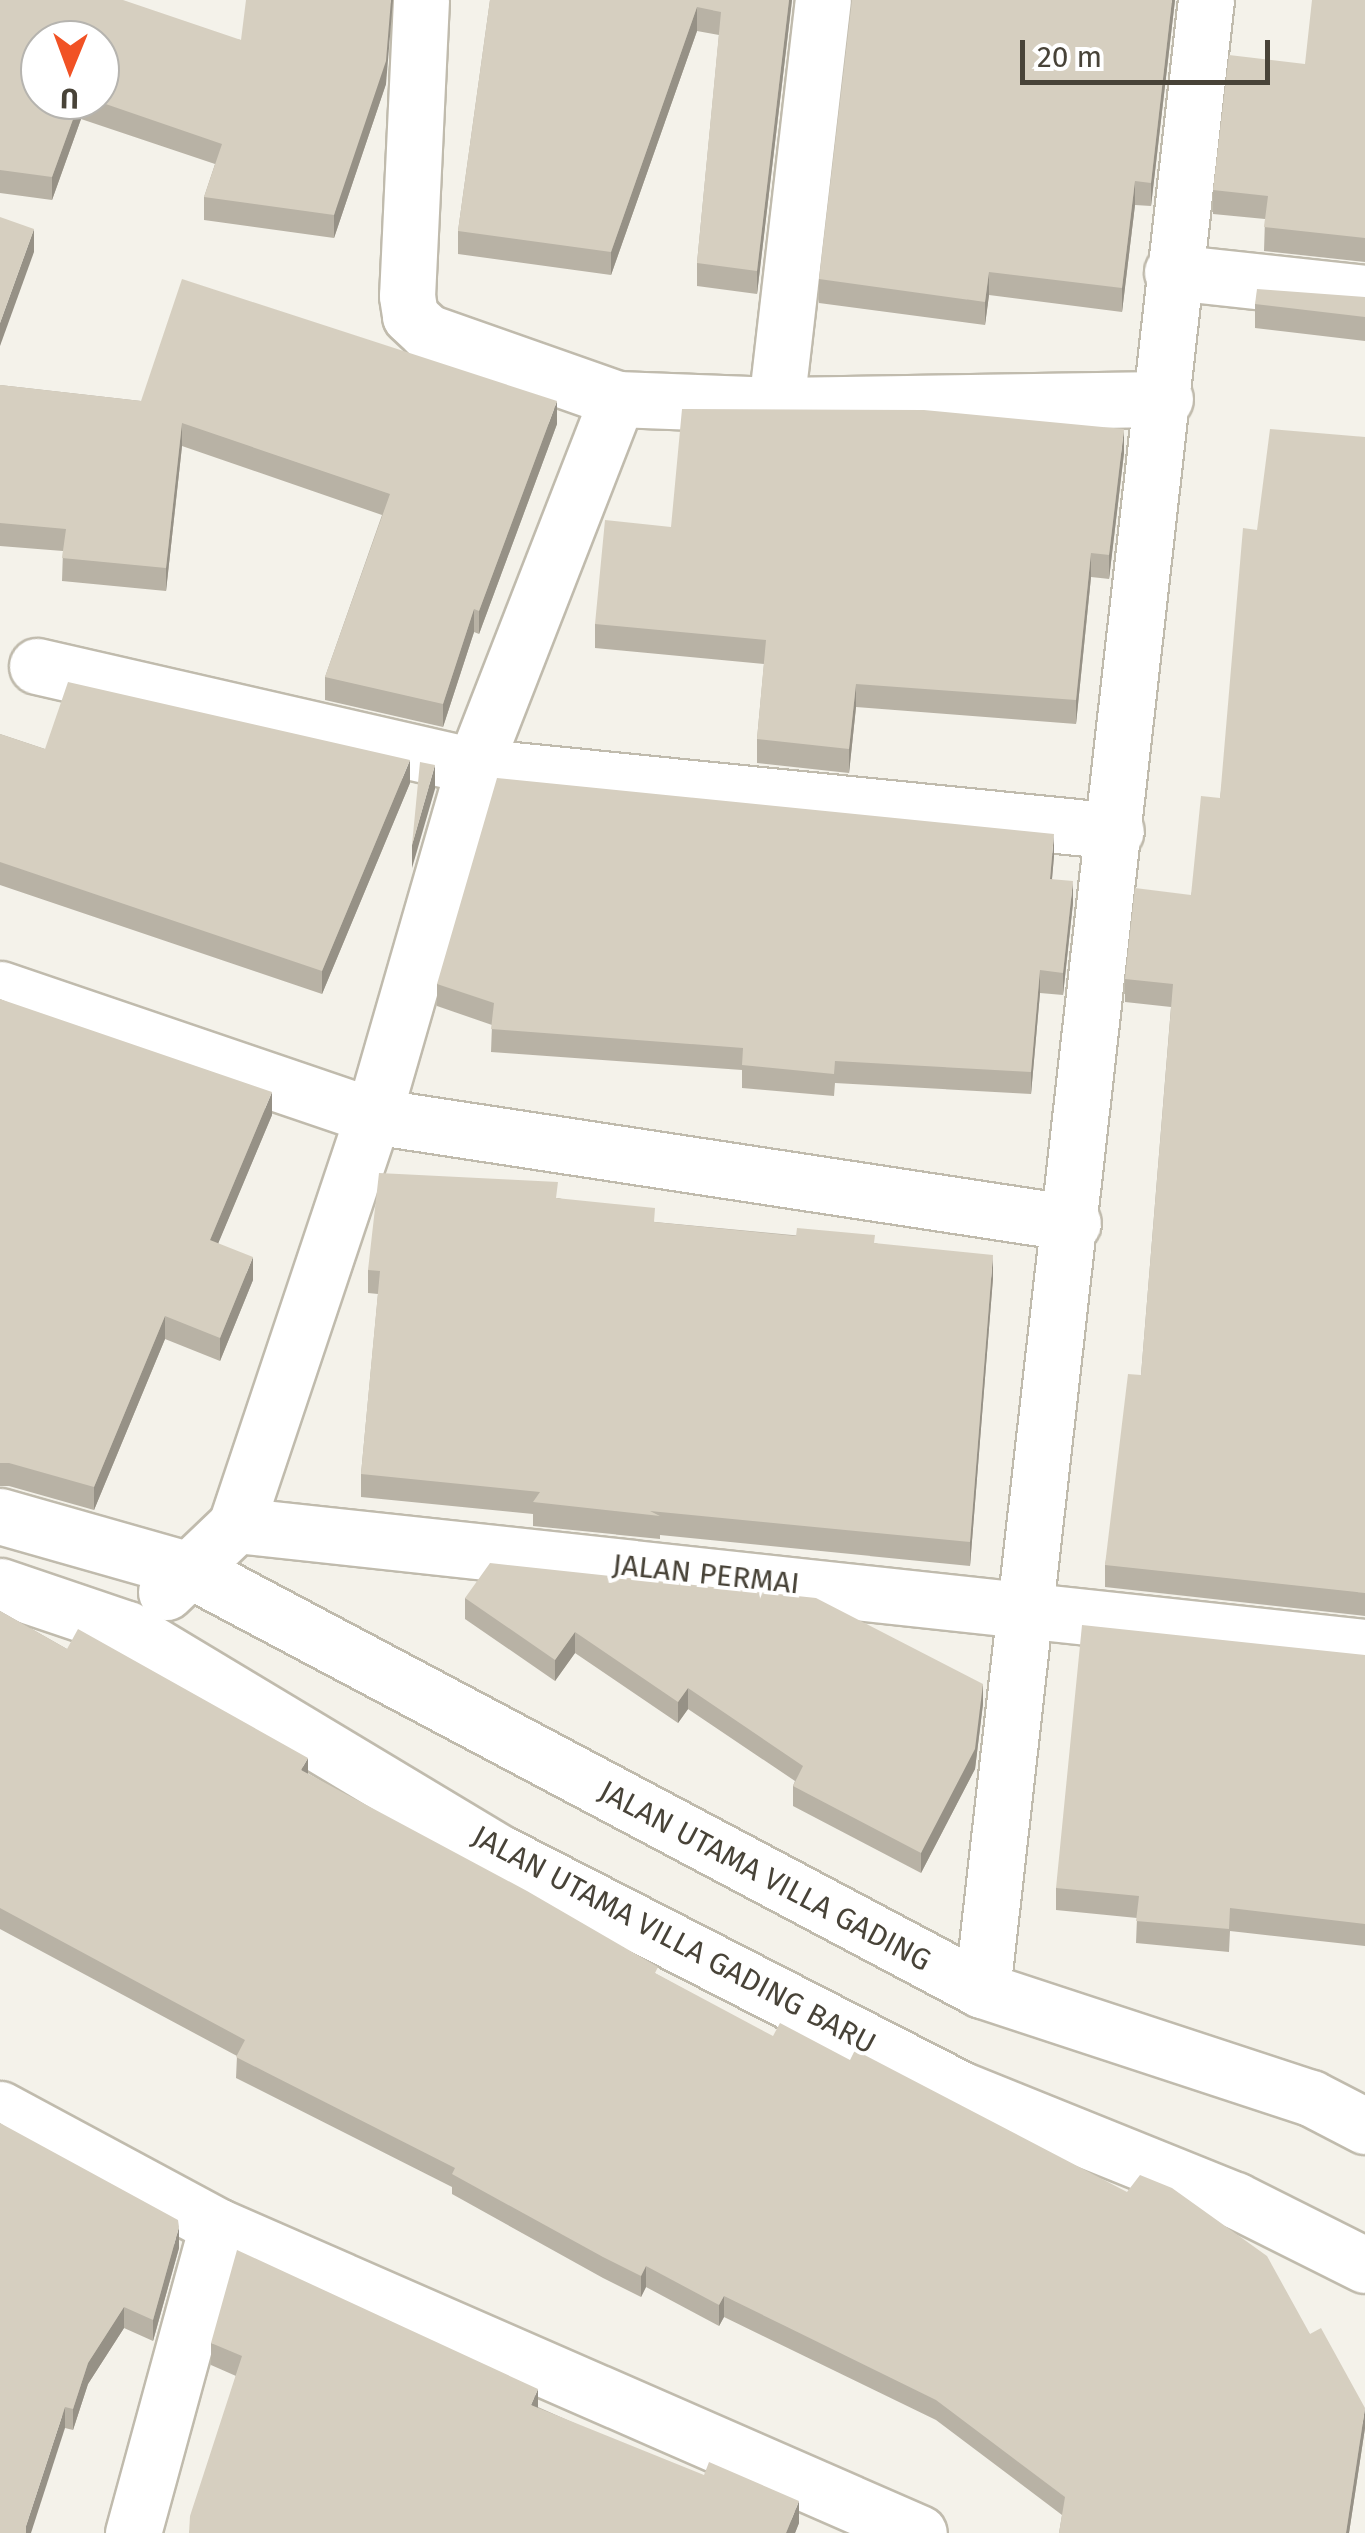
<!DOCTYPE html>
<style>
body{margin:0}
#map{position:relative;width:1365px;height:2533px;overflow:hidden;background:#f4f2ea;font-family:"Fira Sans",sans-serif}
div>[style]{position:absolute}
.roads{filter:drop-shadow(2px 0 #c0bbad) drop-shadow(-2px 0 #c0bbad) drop-shadow(0 2px #c0bbad) drop-shadow(0 -2px #c0bbad)}
.street>*{height:55px;margin:-27.5px;padding:0 27.5px;transform-origin:27.5px;border-radius:27.5px;background:#fff}
.wall>*{inset:0;background:#b8b2a5}
.shaded-wall>*{inset:0;background:#969186}
.building>*{inset:0;background:#d6cfc0}
span{translate:-50% -50%;white-space:nowrap;text-align:center;line-height:1.15;-webkit-text-stroke:8px #fff;paint-order:stroke}
.street-label{font-size:30px;color:#484338}
.north{position:absolute;left:20px;top:20px;width:100px;height:100px;box-sizing:border-box;background:#fff;border:2px solid #b6b4af;border-radius:50%;rotate:181deg;font-size:28px;font-weight:700;line-height:40px;text-align:center;color:#484338}
.north::after{content:'';display:block;margin:auto;width:35px;height:45px;background:#f15225;clip-path:polygon(50% 0,100% 100%,50% 72%,0 100%)}
.scale{position:absolute;left:1020px;top:40px;width:250px;height:45px;box-sizing:border-box;border:5px solid #484338;border-top:0;padding-left:12px;font-size:30px;line-height:35px;white-space:nowrap;color:#484338;-webkit-text-stroke:8px #fff;paint-order:stroke}
</style>
<div id="map">
<div class="roads">
<div class="street">
<i style="left:421px;top:0;width:296px;rotate:92.7deg"></i>
<i style="left:407px;top:296px;width:20px;rotate:81deg"></i>
<i style="left:410px;top:316px;width:23px;rotate:43deg"></i>
<i style="left:427px;top:332px;width:201px;rotate:19.4deg"></i>
<i style="left:617px;top:399px;width:159px;rotate:2.2deg"></i>
<i style="left:776px;top:405px;width:389px;rotate:-0.9deg"></i>
<i style="left:1172px;top:272px;width:194px;rotate:6.2deg"></i>
<i style="left:776px;top:405px;width:408px;rotate:-83.4deg"></i>
<i style="left:37px;top:666px;width:448px;rotate:12.9deg"></i>
<i style="left:474px;top:766px;width:645px;rotate:5.78deg"></i>
<i style="left:0;top:989px;width:394px;rotate:18.8deg"></i>
<i style="left:373px;top:1116px;width:708px;rotate:8.69deg"></i>
<i style="left:0;top:1516px;width:198px;rotate:15.9deg"></i>
<i style="left:190px;top:1570px;width:896px;rotate:27.94deg"></i>
<i style="left:982px;top:1990px;width:346px;rotate:18.2deg"></i>
<i style="left:1311px;top:2098px;width:61px;rotate:27.4deg"></i>
<i style="left:236px;top:1525px;width:431px;rotate:-71.5deg"></i>
<i style="left:373px;top:1116px;width:364px;rotate:-73.9deg"></i>
<i style="left:474px;top:766px;width:394px;rotate:-68.7deg"></i>
<i style="left:0;top:1586px;width:134px;rotate:18.7deg"></i>
<i style="left:127px;top:1629px;width:437px;rotate:31deg"></i>
<i style="left:502px;top:1854px;width:515px;rotate:27.16deg"></i>
<i style="left:960px;top:2089px;width:297px;rotate:22deg"></i>
<i style="left:1235px;top:2200px;width:145px;rotate:26.6deg"></i>
<i style="left:166px;top:1592px;width:97px;rotate:-43.7deg"></i>
<i style="left:236px;top:1525px;width:1136px;rotate:6.17deg"></i>
<i style="left:982px;top:1990px;width:2003px;rotate:-83.58deg"></i>
<i style="left:0;top:2109px;width:247px;rotate:28.3deg"></i>
<i style="left:217px;top:2226px;width:766px;rotate:23.62deg"></i>
<i style="left:133px;top:2533px;width:318px;rotate:-74.7deg"></i>
</div>
</div>
<div class="wall">
<i style="clip-path:polygon(evenodd,0 0,241px 40px,386px 84px,334px 238px,204px 220px,204px 197px,215px 164px,81px 119px,52px 200px,0 193px,0 0,100px 40px,100px 100px,40px 100px,100px 40px)"></i>
<i style="clip-path:polygon(490px 0,792px 0,757px 294px,697px 286px,697px 263px,719px 35px,697px 31px,611px 275px,458px 254px,458px 231px)"></i>
<i style="clip-path:polygon(1175px 0,1151px 206px,1135px 205px,1122px 312px,989px 295px,985px 325px,819px 303px,819px 279px)"></i>
<i style="clip-path:polygon(1365px 0,1365px 262px,1264px 251px,1265px 219px,1213px 214px,1213px 190px)"></i>
<i style="clip-path:polygon(1365px 297px,1365px 341px,1255px 328px,1255px 304px)"></i>
<i style="clip-path:polygon(0 385px,141px 401px,557px 424px,479px 634px,474px 632px,443px 727px,325px 700px,325px 677px,382px 515px,182px 446px,166px 591px,62px 581px,63px 551px,0 546px)"></i>
<i style="clip-path:polygon(1365px 437px,1365px 1616px,1105px 1587px,1105px 1565px,1141px 1375px,1171px 1007px,1125px 1002px,1125px 979px,1191px 895px,1220px 798px,1257px 530px)"></i>
<i style="clip-path:polygon(1124px 453px,1109px 579px,1091px 577px,1076px 724px,856px 707px,849px 773px,757px 763px,757px 739px,764px 664px,595px 648px,595px 624px,671px 527px)"></i>
<i style="clip-path:polygon(0 734px,45px 749px,410px 783px,322px 994px,0 885px)"></i>
<i style="clip-path:polygon(1054px 856px,1052px 879px,1073px 903px,1063px 995px,1040px 993px,1031px 1094px,835px 1083px,834px 1096px,742px 1088px,742px 1070px,491px 1052px,492px 1025px,437px 1006px,437px 984px)"></i>
<i style="clip-path:polygon(0 999px,272px 1115px,218px 1243px,253px 1280px,220px 1361px,165px 1339px,94px 1510px,9px 1486px,0 1486px)"></i>
<i style="clip-path:polygon(558px 1198px,655px 1222px,875px 1243px,993px 1278px,970px 1566px,660px 1535px,660px 1539px,533px 1526px,533px 1514px,361px 1497px,361px 1474px,378px 1294px,368px 1293px,368px 1270px)"></i>
<i style="clip-path:polygon(465px 1598px,983px 1704px,975px 1769px,921px 1873px,793px 1806px,793px 1786px,795px 1781px,688px 1709px,678px 1723px,575px 1653px,555px 1681px,465px 1619px)"></i>
<i style="clip-path:polygon(0 1611px,67px 1649px,308px 1774px,658px 1975px,1310px 2334px,1365px 2428px,1349px 2533px,1059px 2533px,1062px 2515px,936px 2420px,724px 2317px,719px 2326px,646px 2287px,641px 2297px,603px 2278px,452px 2194px,452px 2187px,236px 2078px,237px 2056px,0 1929px)"></i>
<i style="clip-path:polygon(1365px 1655px,1365px 1946px,1230px 1931px,1229px 1952px,1136px 1943px,1137px 1918px,1056px 1910px,1056px 1888px,1362px 1656px)"></i>
<i style="clip-path:polygon(0 2123px,179px 2248px,153px 2341px,124px 2328px,88px 2384px,73px 2430px,65px 2428px)"></i>
<i style="clip-path:polygon(211px 2343px,538px 2407px,799px 2523px,795px 2533px,189px 2533px,236px 2376px,211px 2365px)"></i>
</div>
<div class="shaded-wall">
<i style="clip-path:polygon(391px 0,393px 0,386px 84px,334px 238px,334px 215px)"></i>
<i style="clip-path:polygon(789px 0,792px 0,757px 294px,757px 271px)"></i>
<i style="clip-path:polygon(1172px 0,1175px 0,1151px 206px,1151px 183px)"></i>
<i style="clip-path:polygon(697px 7px,697px 31px,611px 275px,611px 252px)"></i>
<i style="clip-path:polygon(80px 100px,81px 100px,81px 119px,52px 200px,52px 177px)"></i>
<i style="clip-path:polygon(1135px 181px,1135px 205px,1122px 312px,1122px 288px)"></i>
<i style="clip-path:polygon(34px 229px,34px 252px,0 346px,0 323px)"></i>
<i style="clip-path:polygon(989px 272px,989px 295px,985px 325px,985px 302px)"></i>
<i style="clip-path:polygon(557px 401px,557px 424px,479px 634px,479px 611px)"></i>
<i style="clip-path:polygon(182px 423px,182px 446px,166px 591px,166px 568px)"></i>
<i style="clip-path:polygon(1124px 429px,1124px 453px,1109px 579px,1109px 555px)"></i>
<i style="clip-path:polygon(1091px 553px,1091px 577px,1076px 724px,1076px 700px)"></i>
<i style="clip-path:polygon(474px 609px,474px 632px,443px 727px,443px 704px)"></i>
<i style="clip-path:polygon(856px 684px,856px 707px,849px 773px,849px 749px)"></i>
<i style="clip-path:polygon(410px 760px,410px 783px,322px 994px,322px 971px)"></i>
<i style="clip-path:polygon(435px 765px,435px 789px,412px 868px,412px 845px)"></i>
<i style="clip-path:polygon(1054px 834px,1054px 856px,1050px 901px,1050px 879px)"></i>
<i style="clip-path:polygon(1073px 881px,1073px 903px,1063px 995px,1063px 973px)"></i>
<i style="clip-path:polygon(1040px 970px,1040px 993px,1031px 1094px,1031px 1072px)"></i>
<i style="clip-path:polygon(272px 1092px,272px 1115px,210px 1263px,210px 1240px)"></i>
<i style="clip-path:polygon(993px 1255px,993px 1278px,970px 1566px,970px 1542px)"></i>
<i style="clip-path:polygon(253px 1257px,253px 1280px,220px 1361px,220px 1338px)"></i>
<i style="clip-path:polygon(165px 1316px,165px 1339px,94px 1510px,94px 1487px)"></i>
<i style="clip-path:polygon(575px 1632px,575px 1653px,555px 1681px,555px 1660px)"></i>
<i style="clip-path:polygon(983px 1684px,983px 1704px,975px 1769px,921px 1873px,921px 1853px)"></i>
<i style="clip-path:polygon(688px 1688px,688px 1709px,678px 1723px,678px 1702px)"></i>
<i style="clip-path:polygon(308px 1758px,308px 1779px,301px 1770px)"></i>
<i style="clip-path:polygon(179px 2227px,179px 2248px,153px 2341px,153px 2320px)"></i>
<i style="clip-path:polygon(646px 2266px,646px 2287px,641px 2297px,641px 2276px)"></i>
<i style="clip-path:polygon(724px 2296px,724px 2317px,719px 2326px,719px 2305px)"></i>
<i style="clip-path:polygon(124px 2307px,124px 2328px,88px 2384px,73px 2430px,73px 2409px,88px 2363px)"></i>
<i style="clip-path:polygon(538px 2389px,538px 2411px,531px 2405px)"></i>
<i style="clip-path:polygon(65px 2407px,65px 2428px,31px 2533px,26px 2533px,26px 2526px)"></i>
<i style="clip-path:polygon(1365px 2408px,1365px 2428px,1349px 2533px,1346px 2533px)"></i>
<i style="clip-path:polygon(799px 2501px,799px 2523px,795px 2533px,786px 2533px)"></i>
</div>
<div class="building">
<i style="clip-path:polygon(0 0,123px 0,241px 40px,246px 0,391px 0,386px 61px,334px 215px,204px 197px,222px 144px,94px 100px,100px 100px,100px 40px,40px 40px,40px 100px,80px 100px,52px 177px,0 170px)"></i>
<i style="clip-path:polygon(490px 0,789px 0,757px 271px,697px 263px,721px 12px,697px 7px,611px 252px,458px 231px)"></i>
<i style="clip-path:polygon(852px 0,1172px 0,1151px 183px,1135px 181px,1122px 288px,989px 272px,985px 302px,819px 279px)"></i>
<i style="clip-path:polygon(1312px 0,1365px 0,1365px 238px,1264px 227px,1268px 196px,1213px 190px,1229px 55px,1305px 64px)"></i>
<i style="clip-path:polygon(0 217px,34px 229px,0 323px)"></i>
<i style="clip-path:polygon(182px 279px,557px 401px,479px 611px,474px 609px,443px 704px,325px 677px,390px 494px,182px 423px,166px 568px,62px 558px,66px 529px,0 523px,0 385px,141px 401px)"></i>
<i style="clip-path:polygon(1257px 289px,1365px 297px,1365px 317px,1255px 304px)"></i>
<i style="clip-path:polygon(682px 409px,924px 410px,1124px 429px,1109px 555px,1091px 553px,1076px 700px,856px 684px,849px 749px,757px 739px,766px 640px,595px 624px,605px 520px,671px 527px)"></i>
<i style="clip-path:polygon(1270px 429px,1365px 437px,1365px 1593px,1105px 1565px,1128px 1374px,1141px 1375px,1173px 984px,1125px 979px,1135px 888px,1191px 895px,1201px 796px,1220px 798px,1243px 528px,1257px 530px)"></i>
<i style="clip-path:polygon(68px 682px,410px 760px,322px 971px,0 862px,0 734px,45px 749px)"></i>
<i style="clip-path:polygon(420px 762px,435px 765px,412px 845px)"></i>
<i style="clip-path:polygon(497px 778px,1054px 834px,1050px 879px,1073px 881px,1063px 973px,1040px 970px,1031px 1072px,835px 1061px,834px 1074px,742px 1065px,743px 1048px,491px 1029px,494px 1003px,437px 984px)"></i>
<i style="clip-path:polygon(0 999px,272px 1092px,210px 1240px,253px 1257px,220px 1338px,165px 1316px,94px 1487px,9px 1463px,0 1463px)"></i>
<i style="clip-path:polygon(379px 1173px,558px 1182px,556px 1198px,655px 1208px,654px 1222px,796px 1236px,797px 1228px,875px 1235px,874px 1243px,993px 1255px,970px 1542px,650px 1511px,660px 1516px,533px 1502px,540px 1492px,361px 1474px,380px 1271px,368px 1270px)"></i>
<i style="clip-path:polygon(490px 1563px,816px 1598px,983px 1684px,975px 1749px,921px 1853px,793px 1786px,803px 1766px,688px 1688px,678px 1702px,575px 1632px,555px 1660px,465px 1598px)"></i>
<i style="clip-path:polygon(0 1611px,67px 1649px,78px 1629px,308px 1758px,301px 1770px,527px 1891px,658px 1967px,655px 1973px,773px 2036px,780px 2023px,850px 2060px,855px 2050px,1127px 2192px,1140px 2175px,1172px 2188px,1267px 2256px,1310px 2334px,1321px 2328px,1365px 2408px,1346px 2533px,1059px 2533px,1065px 2497px,936px 2400px,724px 2296px,719px 2305px,646px 2266px,641px 2276px,603px 2257px,452px 2174px,455px 2168px,236px 2057px,245px 2040px,0 1908px)"></i>
<i style="clip-path:polygon(1082px 1625px,1365px 1655px,1365px 1924px,1230px 1908px,1229px 1929px,1136px 1921px,1139px 1896px,1056px 1888px)"></i>
<i style="clip-path:polygon(0 2123px,178px 2220px,179px 2227px,153px 2320px,124px 2307px,88px 2363px,73px 2409px,65px 2407px,26px 2526px,26px 2533px,0 2533px)"></i>
<i style="clip-path:polygon(237px 2250px,538px 2389px,531px 2405px,704px 2475px,709px 2462px,799px 2501px,786px 2533px,189px 2533px,190px 2516px,242px 2356px,211px 2343px)"></i>
</div>
<div class="street-label">
<span style="left:706px;top:1574px;rotate:6deg">JALAN PERMAI</span>
<span style="left:765px;top:1876px;rotate:28deg">JALAN UTAMA VILLA GADING</span>
<span style="left:674px;top:1940px;rotate:28deg">JALAN UTAMA VILLA GADING BARU</span>
</div>
<div class="north">U</div>
<div class="scale">20 m</div>
</div>
